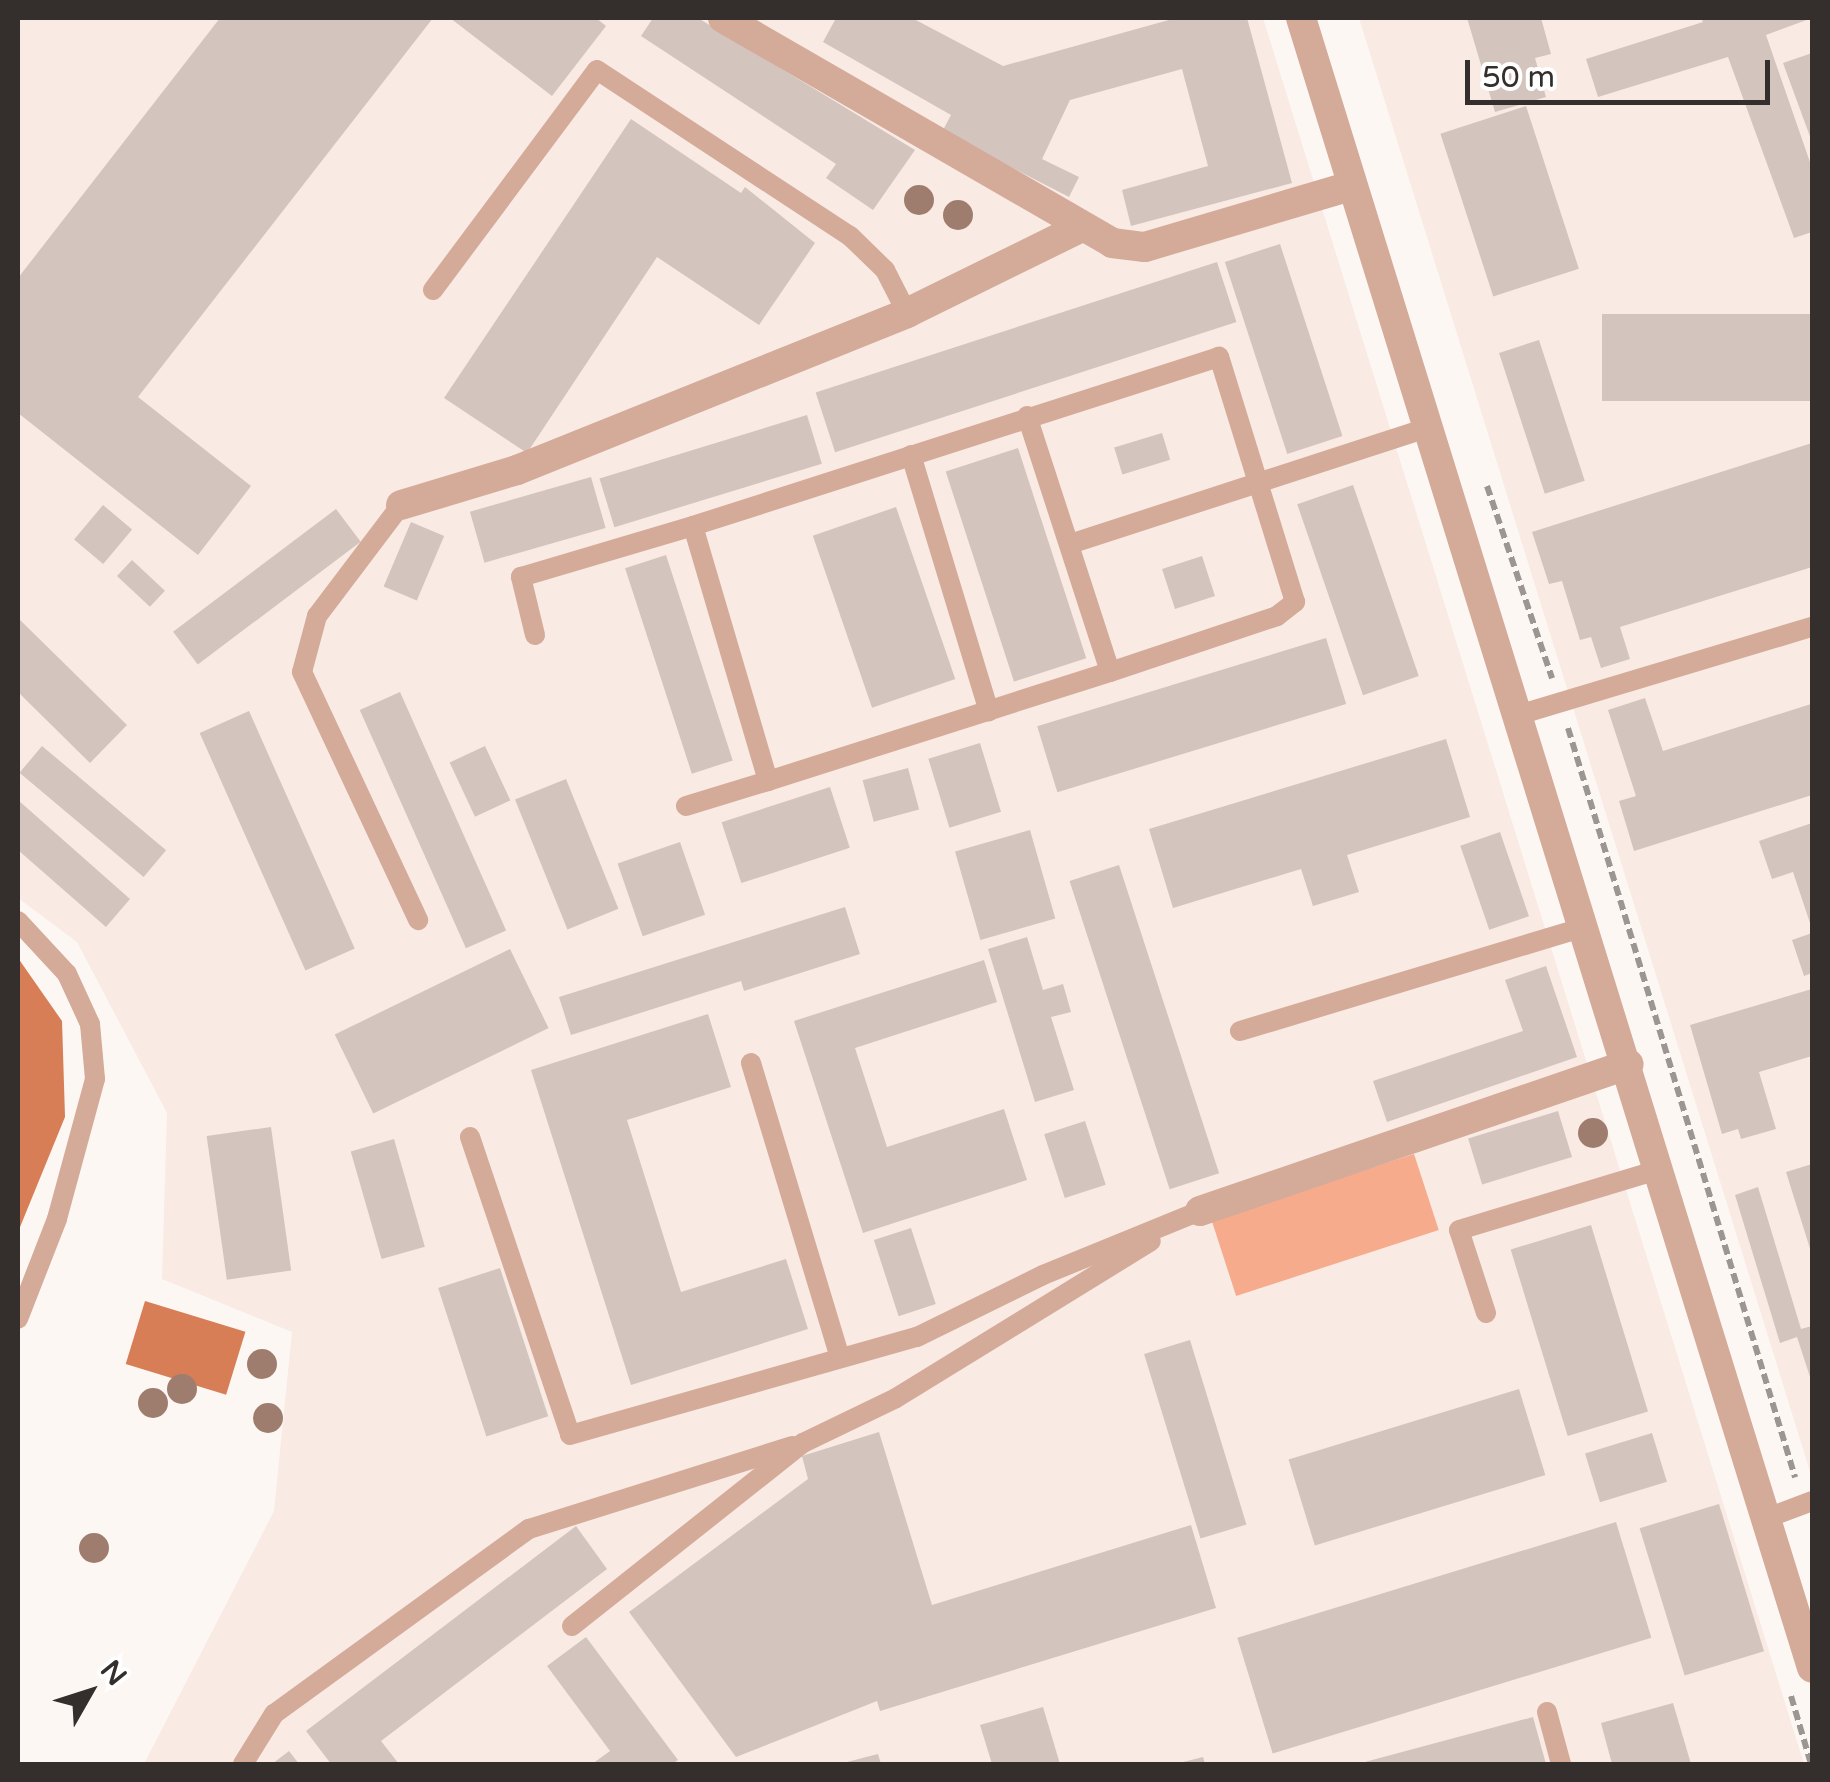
<!DOCTYPE html>
<style>
body{margin:0}
#map{position:relative;width:1830px;height:1782px;overflow:hidden;background:#fdf7f4;font-family:"Varela Round",sans-serif}
div>[style]{position:absolute}
.built>*{inset:0;background:#f9eae4}
.forest>*{inset:0;background:#f5ab8c;transform-origin:0 0}
.water>*{inset:0;background:#d77e57;transform-origin:0 0}
.building>*{inset:0;background:#d4c4be;transform-origin:0 0}
.path>*{height:6px;margin-top:-3px;transform-origin:0;background:repeating-linear-gradient(90deg,#9c9693 0 10px,transparent 0 15px)}
.service>*{height:20px;margin:-10px;padding:0 10px;transform-origin:10px;border-radius:10px;background:#d4aa99}
.minor>*{height:30px;margin:-15px;padding:0 15px;transform-origin:15px;border-radius:15px;background:#d4aa99}
.tertiary>*{height:30px;margin:-15px;padding:0 15px;transform-origin:15px;border-radius:15px;background:#d4aa99}
.trees>*{width:30px;height:30px;margin:-15px;border-radius:50%;background:#9e7d6e}
span{translate:-50% -50%;white-space:nowrap;text-align:center;line-height:1.15;-webkit-text-stroke:9px #fff;paint-order:stroke}
.frame{position:absolute;inset:0;border:20px solid #342e2c;pointer-events:none}
.north{position:absolute;left:40px;top:1642px;width:100px;height:100px;-webkit-text-stroke:8px #fff;paint-order:stroke;rotate:51deg;font-size:28px;font-weight:700;line-height:40px;text-align:center;color:#342e2c}
.north::after{content:'';display:block;margin:auto;width:35px;height:45px;background:#342e2c;clip-path:polygon(50% 0,100% 100%,50% 72%,0 100%)}
.scale{position:absolute;left:1465px;top:60px;width:305px;height:45px;box-sizing:border-box;border:5px solid #342e2c;border-top:0;padding-left:12px;font-size:30px;line-height:35px;white-space:nowrap;color:#342e2c;-webkit-text-stroke:8px #fff;paint-order:stroke}
</style>
<div id="map">
<div class="built">
<i style="clip-path:polygon(18px 18px,1263px 18px,1804px 1764px,144px 1764px,274px 1511px,292px 1332px,162px 1279px,167px 1113px,77px 942px,18px 898px)"></i>
<i style="clip-path:polygon(1359px 18px,1812px 18px,1812px 1478px)"></i>
</div>
<div class="forest">
<i style="left:1414px;top:1154px;width:80px;height:213px;rotate:72deg"></i>
</div>
<div class="water">
<i style="clip-path:polygon(18px 958px,62px 1021px,65px 1117px,18px 1232px)"></i>
<i style="left:145px;top:1301px;width:105px;height:66px;rotate:17deg"></i>
</div>
<div class="building">
<i style="clip-path:polygon(220px 18px,433px 18px,138px 397px,251px 486px,198px 555px,18px 413px,18px 278px)"></i>
<i style="clip-path:polygon(450px 18px,596px 18px,606px 26px,552px 96px)"></i>
<i style="clip-path:polygon(653px 18px,698px 18px,915px 150px,873px 210px,826px 178px,836px 164px,641px 36px)"></i>
<i style="clip-path:polygon(836px 18px,912px 18px,1003px 66px,1176px 18px,1247px 18px,1292px 183px,1131px 226px,1122px 190px,1208px 166px,1182px 69px,1070px 100px,1042px 159px,1079px 177px,1069px 197px,942px 132px,951px 115px,823px 42px)"></i>
<i style="clip-path:polygon(1467px 18px,1541px 18px,1551px 54px,1535px 58px,1546px 97px,1495px 112px)"></i>
<i style="clip-path:polygon(1701px 18px,1812px 18px,1766px 35px,1812px 168px,1812px 232px,1794px 238px,1728px 57px,1598px 97px,1586px 59px,1703px 22px)"></i>
<i style="clip-path:polygon(1812px 53px,1812px 142px,1783px 63px)"></i>
<i style="left:1526px;top:106px;width:171px;height:90px;rotate:72deg"></i>
<i style="clip-path:polygon(631px 119px,741px 193px,745px 187px,815px 243px,759px 325px,657px 257px,527px 453px,444px 398px)"></i>
<i style="left:1280px;top:244px;width:202px;height:58px;rotate:72deg"></i>
<i style="left:1217px;top:262px;width:63px;height:422px;rotate:72deg"></i>
<i style="left:1812px;top:314px;width:87px;height:210px;rotate:90deg"></i>
<i style="left:1539px;top:340px;width:148px;height:42px;rotate:72deg"></i>
<i style="left:807px;top:415px;width:51px;height:217px;rotate:73deg"></i>
<i style="left:1162px;top:433px;width:28px;height:50px;rotate:73deg"></i>
<i style="clip-path:polygon(1812px 443px,1812px 567px,1620px 627px,1630px 659px,1601px 668px,1591px 637px,1580px 640px,1562px 581px,1549px 584px,1532px 532px)"></i>
<i style="left:1018px;top:448px;width:221px;height:76px;rotate:72deg"></i>
<i style="left:591px;top:477px;width:53px;height:126px;rotate:74deg"></i>
<i style="left:1353px;top:485px;width:202px;height:59px;rotate:71deg"></i>
<i style="left:103px;top:505px;width:38px;height:45px;rotate:40deg"></i>
<i style="left:896px;top:507px;width:182px;height:88px;rotate:71deg"></i>
<i style="left:336px;top:509px;width:41px;height:204px;rotate:53deg"></i>
<i style="left:411px;top:522px;width:36px;height:70px;rotate:23deg"></i>
<i style="left:666px;top:555px;width:216px;height:43px;rotate:72deg"></i>
<i style="left:1202px;top:556px;width:42px;height:42px;rotate:72deg"></i>
<i style="left:132px;top:560px;width:45px;height:22px;rotate:43deg"></i>
<i style="clip-path:polygon(18px 618px,127px 725px,90px 763px,18px 692px)"></i>
<i style="left:1326px;top:638px;width:69px;height:302px;rotate:73deg"></i>
<i style="left:400px;top:692px;width:261px;height:44px;rotate:66deg"></i>
<i style="clip-path:polygon(1645px 698px,1663px 751px,1811px 704px,1812px 795px,1634px 851px,1619px 801px,1636px 796px,1608px 710px)"></i>
<i style="left:249px;top:711px;width:260px;height:54px;rotate:66deg"></i>
<i style="clip-path:polygon(1446px 739px,1470px 817px,1347px 855px,1359px 892px,1313px 906px,1301px 869px,1173px 908px,1149px 829px)"></i>
<i style="left:980px;top:743px;width:72px;height:54px;rotate:73deg"></i>
<i style="left:42px;top:746px;width:162px;height:35px;rotate:40deg"></i>
<i style="left:485px;top:746px;width:60px;height:39px;rotate:65deg"></i>
<i style="left:908px;top:768px;width:43px;height:47px;rotate:75deg"></i>
<i style="left:566px;top:779px;width:140px;height:55px;rotate:68deg"></i>
<i style="left:830px;top:787px;width:64px;height:114px;rotate:72deg"></i>
<i style="clip-path:polygon(18px 800px,130px 899px,106px 927px,18px 850px)"></i>
<i style="clip-path:polygon(1812px 823px,1812px 929px,1793px 872px,1772px 879px,1759px 841px)"></i>
<i style="left:1030px;top:830px;width:92px;height:78px;rotate:74deg"></i>
<i style="left:1500px;top:832px;width:89px;height:42px;rotate:71deg"></i>
<i style="left:680px;top:842px;width:77px;height:66px;rotate:71deg"></i>
<i style="left:1119px;top:865px;width:324px;height:52px;rotate:72deg"></i>
<i style="clip-path:polygon(845px 907px,860px 954px,744px 991px,741px 981px,571px 1035px,559px 997px)"></i>
<i style="clip-path:polygon(1812px 933px,1812px 973px,1804px 976px,1792px 940px)"></i>
<i style="clip-path:polygon(1027px 937px,1043px 990px,1063px 984px,1071px 1012px,1051px 1017px,1074px 1090px,1035px 1102px,988px 949px)"></i>
<i style="left:510px;top:949px;width:88px;height:195px;rotate:64deg"></i>
<i style="clip-path:polygon(984px 960px,997px 1002px,855px 1048px,887px 1147px,1004px 1109px,1027px 1180px,863px 1233px,794px 1021px)"></i>
<i style="clip-path:polygon(1546px 966px,1577px 1057px,1387px 1122px,1373px 1081px,1523px 1031px,1505px 980px)"></i>
<i style="clip-path:polygon(1812px 989px,1812px 1056px,1759px 1072px,1776px 1129px,1741px 1139px,1738px 1129px,1722px 1134px,1690px 1025px)"></i>
<i style="clip-path:polygon(708px 1014px,731px 1087px,627px 1120px,681px 1292px,786px 1259px,808px 1329px,631px 1385px,531px 1070px)"></i>
<i style="left:1558px;top:1111px;width:48px;height:94px;rotate:73deg"></i>
<i style="left:1085px;top:1121px;width:67px;height:43px;rotate:72deg"></i>
<i style="left:271px;top:1127px;width:145px;height:65px;rotate:82deg"></i>
<i style="left:394px;top:1139px;width:112px;height:45px;rotate:74deg"></i>
<i style="clip-path:polygon(1812px 1164px,1812px 1255px,1786px 1172px)"></i>
<i style="clip-path:polygon(1758px 1187px,1801px 1329px,1812px 1326px,1812px 1383px,1797px 1337px,1780px 1343px,1735px 1195px)"></i>
<i style="left:1591px;top:1225px;width:195px;height:84px;rotate:73deg"></i>
<i style="left:911px;top:1228px;width:80px;height:39px;rotate:72deg"></i>
<i style="left:500px;top:1268px;width:156px;height:65px;rotate:72deg"></i>
<i style="left:1190px;top:1340px;width:193px;height:48px;rotate:73deg"></i>
<i style="left:1519px;top:1389px;width:90px;height:241px;rotate:73deg"></i>
<i style="clip-path:polygon(879px 1432px,932px 1605px,1191px 1525px,1216px 1608px,880px 1711px,877px 1701px,736px 1757px,629px 1612px,808px 1479px,802px 1456px)"></i>
<i style="left:1652px;top:1433px;width:51px;height:70px;rotate:73deg"></i>
<i style="left:1719px;top:1504px;width:154px;height:83px;rotate:73deg"></i>
<i style="left:1616px;top:1522px;width:121px;height:396px;rotate:73deg"></i>
<i style="clip-path:polygon(576px 1526px,607px 1569px,381px 1741px,399px 1764px,331px 1764px,306px 1731px)"></i>
<i style="clip-path:polygon(586px 1637px,678px 1760px,672px 1764px,592px 1764px,610px 1751px,547px 1666px)"></i>
<i style="clip-path:polygon(1673px 1703px,1691px 1764px,1612px 1764px,1601px 1723px)"></i>
<i style="clip-path:polygon(1043px 1707px,1060px 1764px,992px 1764px,980px 1725px)"></i>
<i style="clip-path:polygon(1533px 1717px,1546px 1764px,1361px 1764px,1361px 1763px)"></i>
<i style="clip-path:polygon(289px 1751px,299px 1764px,272px 1764px)"></i>
<i style="clip-path:polygon(878px 1754px,881px 1764px,843px 1764px,843px 1763px)"></i>
<i style="clip-path:polygon(1203px 1757px,1205px 1764px,1179px 1764px,1179px 1763px)"></i>
</div>
<div class="path">
<i style="left:1487px;top:486px;width:203px;rotate:71.3deg"></i>
<i style="left:1568px;top:728px;width:783px;rotate:73.14deg"></i>
<i style="left:1791px;top:1696px;width:71px;rotate:73.6deg"></i>
</div>
<div class="service">
<i style="left:433px;top:290px;width:274px;rotate:-53.3deg"></i>
<i style="left:597px;top:70px;width:303px;rotate:33.3deg"></i>
<i style="left:850px;top:236px;width:49px;rotate:44.2deg"></i>
<i style="left:885px;top:270px;width:48px;rotate:62.9deg"></i>
<i style="left:1027px;top:416px;width:269px;rotate:72deg"></i>
<i style="left:911px;top:455px;width:268px;rotate:73.1deg"></i>
<i style="left:401px;top:505px;width:139px;rotate:127.1deg"></i>
<i style="left:317px;top:616px;width:58px;rotate:105deg"></i>
<i style="left:302px;top:672px;width:274px;rotate:64.9deg"></i>
<i style="left:1070px;top:544px;width:376px;rotate:-18deg"></i>
<i style="left:535px;top:635px;width:60px;rotate:-103.6deg"></i>
<i style="left:521px;top:577px;width:179px;rotate:-16.5deg"></i>
<i style="left:1518px;top:715px;width:307px;rotate:-16.7deg"></i>
<i style="left:686px;top:806px;width:86px;rotate:-17deg"></i>
<i style="left:768px;top:781px;width:359px;rotate:-17.7deg"></i>
<i style="left:1110px;top:672px;width:176px;rotate:-18.5deg"></i>
<i style="left:1277px;top:616px;width:23px;rotate:-38deg"></i>
<i style="left:1295px;top:602px;width:257px;rotate:-107.2deg"></i>
<i style="left:1219px;top:357px;width:552px;rotate:162.19deg"></i>
<i style="left:693px;top:526px;width:266px;rotate:73.6deg"></i>
<i style="left:18px;top:921px;width:72px;rotate:47.2deg"></i>
<i style="left:67px;top:974px;width:55px;rotate:65.3deg"></i>
<i style="left:90px;top:1024px;width:55px;rotate:84.8deg"></i>
<i style="left:95px;top:1079px;width:145px;rotate:105.2deg"></i>
<i style="left:57px;top:1219px;width:107px;rotate:111.3deg"></i>
<i style="left:1240px;top:1031px;width:360px;rotate:-16.8deg"></i>
<i style="left:751px;top:1063px;width:308px;rotate:73.2deg"></i>
<i style="left:470px;top:1137px;width:314px;rotate:71.4deg"></i>
<i style="left:570px;top:1435px;width:361px;rotate:-15.8deg"></i>
<i style="left:917px;top:1337px;width:140px;rotate:-26.2deg"></i>
<i style="left:1043px;top:1275px;width:170px;rotate:-22.2deg"></i>
<i style="left:1486px;top:1313px;width:87px;rotate:-108deg"></i>
<i style="left:1459px;top:1230px;width:211px;rotate:-16.8deg"></i>
<i style="left:1767px;top:1518px;width:48px;rotate:-20.7deg"></i>
<i style="left:572px;top:1626px;width:295px;rotate:-38.4deg"></i>
<i style="left:803px;top:1443px;width:103px;rotate:-25.8deg"></i>
<i style="left:896px;top:1398px;width:299px;rotate:-31.6deg"></i>
<i style="left:1547px;top:1712px;width:54px;rotate:74.9deg"></i>
<i style="left:243px;top:1764px;width:59px;rotate:-58.2deg"></i>
<i style="left:274px;top:1714px;width:315px;rotate:-36deg"></i>
<i style="left:529px;top:1529px;width:276px;rotate:-17.5deg"></i>
</div>
<div class="minor">
<i style="left:723px;top:18px;width:449px;rotate:30deg"></i>
<i style="left:1112px;top:243px;width:33px;rotate:7deg"></i>
<i style="left:1145px;top:247px;width:215px;rotate:-16.5deg"></i>
<i style="left:401px;top:505px;width:121px;rotate:-16.8deg"></i>
<i style="left:517px;top:470px;width:420px;rotate:-21.9deg"></i>
<i style="left:907px;top:313px;width:193px;rotate:-26.2deg"></i>
<i style="left:1200px;top:1211px;width:453px;rotate:-18.9deg"></i>
</div>
<div class="tertiary">
<i style="left:1301px;top:18px;width:1727px;rotate:72.79deg"></i>
</div>
<div class="trees">
<i style="left:919px;top:200px"></i>
<i style="left:958px;top:215px"></i>
<i style="left:1593px;top:1133px"></i>
<i style="left:262px;top:1364px"></i>
<i style="left:182px;top:1389px"></i>
<i style="left:153px;top:1403px"></i>
<i style="left:268px;top:1418px"></i>
<i style="left:94px;top:1548px"></i>
</div>
<div class="frame"></div>
<div class="north">N</div>
<div class="scale">50 m</div>
</div>
